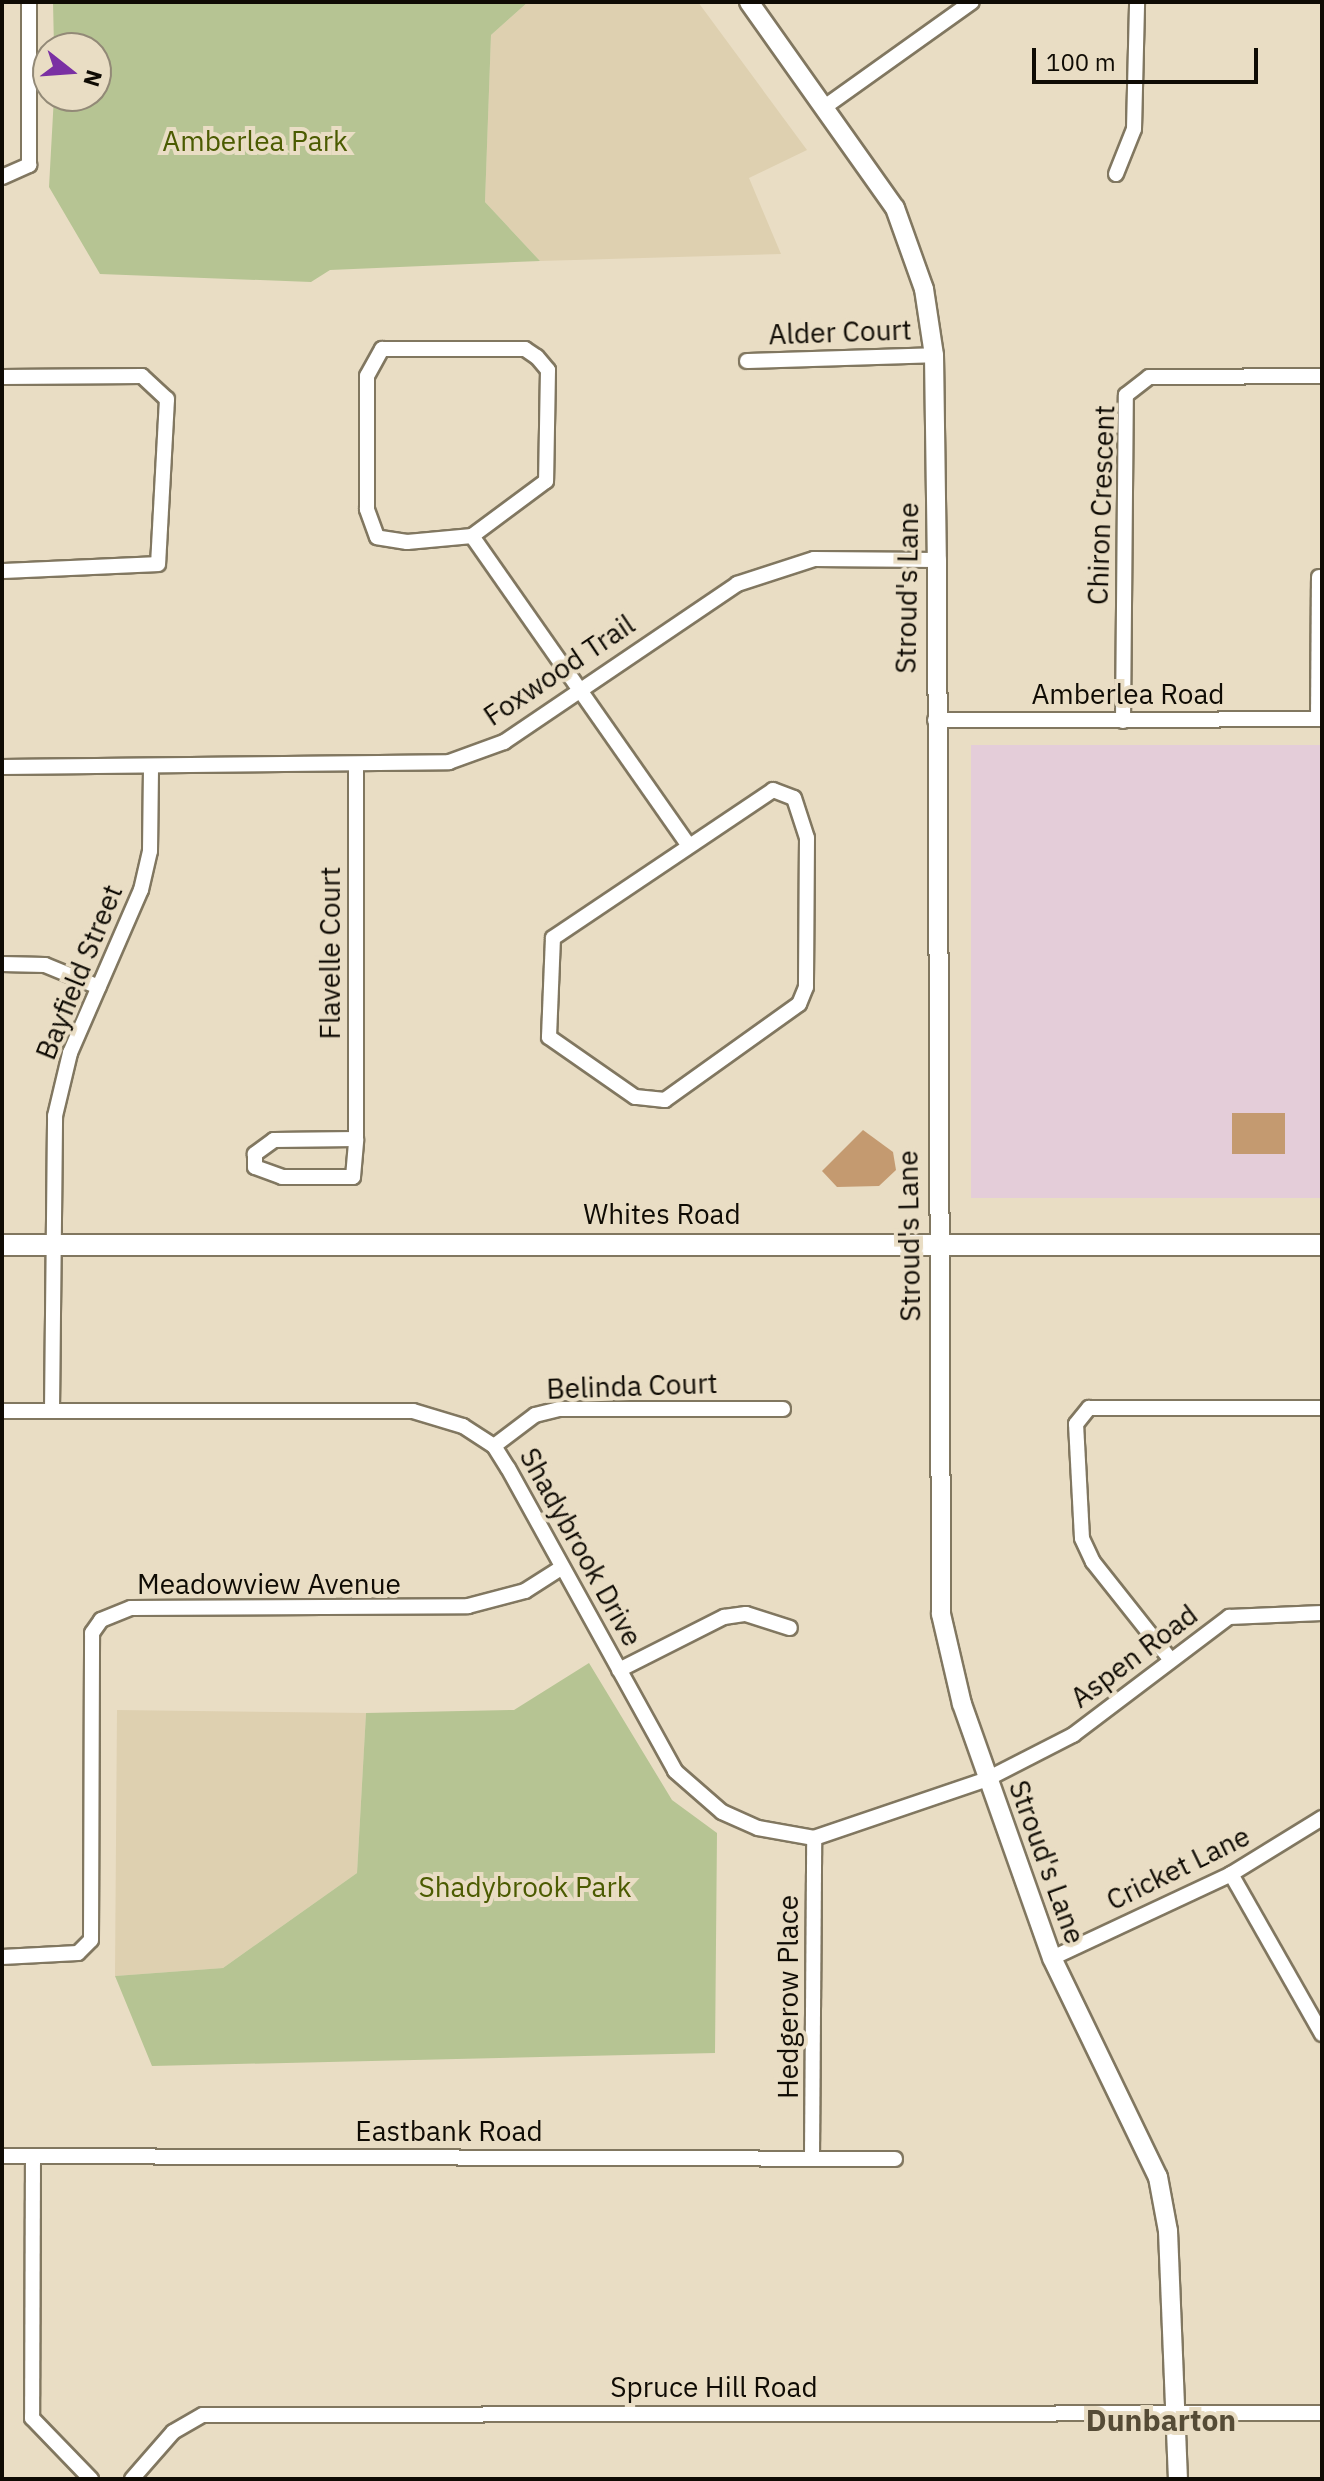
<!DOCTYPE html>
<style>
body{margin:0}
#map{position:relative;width:1324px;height:2481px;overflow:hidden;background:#e9ddc4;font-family:"IBM Plex Sans",sans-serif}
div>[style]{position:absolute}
.commercial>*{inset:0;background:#e4cdd9;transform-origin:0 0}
.built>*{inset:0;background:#ded0b0}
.green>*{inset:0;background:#b6c493}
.building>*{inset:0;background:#c49a70;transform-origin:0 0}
.roads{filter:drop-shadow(2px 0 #817760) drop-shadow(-2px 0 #817760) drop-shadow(0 2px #817760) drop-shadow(0 -2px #817760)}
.minor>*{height:14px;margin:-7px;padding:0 7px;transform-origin:7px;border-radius:7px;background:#fff}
.tertiary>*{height:18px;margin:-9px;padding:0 9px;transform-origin:9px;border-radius:9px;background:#fff}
.secondary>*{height:20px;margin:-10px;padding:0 10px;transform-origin:10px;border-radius:10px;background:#fff}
span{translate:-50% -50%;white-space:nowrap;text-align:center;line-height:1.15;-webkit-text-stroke:8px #e9ddc4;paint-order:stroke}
.park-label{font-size:28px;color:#4b5b01}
.street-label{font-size:28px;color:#0f0b04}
.neighbourhood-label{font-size:30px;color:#554b36;font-weight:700}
.frame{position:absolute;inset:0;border:4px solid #0f0b04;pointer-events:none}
.north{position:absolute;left:32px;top:32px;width:80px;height:80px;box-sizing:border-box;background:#e9ddc4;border:2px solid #928977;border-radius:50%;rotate:107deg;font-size:22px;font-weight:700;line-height:32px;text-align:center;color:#0f0b04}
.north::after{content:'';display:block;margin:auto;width:28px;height:36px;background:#7a30a3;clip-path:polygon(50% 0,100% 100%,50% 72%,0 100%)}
.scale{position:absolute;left:1032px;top:48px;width:226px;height:36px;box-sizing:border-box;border:4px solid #0f0b04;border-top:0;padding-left:10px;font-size:24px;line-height:28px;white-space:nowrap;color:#0f0b04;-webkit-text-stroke:6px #e9ddc4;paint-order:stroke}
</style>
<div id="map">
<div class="commercial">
<i style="left:971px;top:745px;width:351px;height:453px"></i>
</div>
<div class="built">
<i style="clip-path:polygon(528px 2px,698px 2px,807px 150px,749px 178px,781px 254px,540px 261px,485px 202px,491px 35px)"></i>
<i style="clip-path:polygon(117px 1710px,366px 1713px,357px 1873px,223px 1968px,115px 1976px)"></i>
</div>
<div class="green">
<i style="clip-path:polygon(53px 2px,528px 2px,491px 35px,485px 202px,540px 261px,330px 270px,311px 282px,100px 274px,49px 187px,54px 96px,96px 96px,96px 48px,54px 48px)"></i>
<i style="clip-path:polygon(589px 1663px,672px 1800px,717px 1833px,715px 2053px,152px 2066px,115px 1976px,223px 1968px,357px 1873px,366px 1713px,514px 1710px)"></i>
</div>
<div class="building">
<i style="left:1232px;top:1113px;width:53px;height:41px"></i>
<i style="clip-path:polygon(863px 1130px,893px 1152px,896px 1170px,879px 1186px,837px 1187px,822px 1171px)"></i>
</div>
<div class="roads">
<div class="minor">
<i style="left:826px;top:106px;width:179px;rotate:-35.5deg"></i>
<i style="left:1116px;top:174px;width:48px;rotate:-68.2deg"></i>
<i style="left:1134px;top:129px;width:127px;rotate:-88.6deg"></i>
<i style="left:2px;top:177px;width:30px;rotate:-24deg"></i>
<i style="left:29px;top:165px;width:163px;rotate:-90deg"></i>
<i style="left:382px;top:349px;width:143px"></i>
<i style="left:525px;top:349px;width:14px;rotate:34deg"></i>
<i style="left:537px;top:357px;width:17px;rotate:50deg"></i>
<i style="left:548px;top:370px;width:111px;rotate:91deg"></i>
<i style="left:546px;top:481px;width:92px;rotate:143.4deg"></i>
<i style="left:472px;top:536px;width:65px;rotate:174.7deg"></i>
<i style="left:407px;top:542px;width:30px;rotate:-171deg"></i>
<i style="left:377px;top:537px;width:30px;rotate:-110deg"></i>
<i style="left:367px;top:509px;width:133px;rotate:-90deg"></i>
<i style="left:367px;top:376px;width:31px;rotate:-61deg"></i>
<i style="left:747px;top:361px;width:187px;rotate:-1.8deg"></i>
<i style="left:2px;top:377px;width:140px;rotate:-0.4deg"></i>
<i style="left:142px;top:376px;width:34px;rotate:43deg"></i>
<i style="left:167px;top:399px;width:165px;rotate:93.1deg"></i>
<i style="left:158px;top:564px;width:156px;rotate:177.4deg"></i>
<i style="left:472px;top:536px;width:378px;rotate:55deg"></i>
<i style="left:1318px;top:719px;width:142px;rotate:-89.6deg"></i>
<i style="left:935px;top:720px;width:387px;rotate:-0.1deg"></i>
<i style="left:1123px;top:721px;width:326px;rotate:-89.5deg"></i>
<i style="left:1126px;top:395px;width:29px;rotate:-38deg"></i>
<i style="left:1149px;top:377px;width:173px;rotate:-0.3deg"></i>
<i style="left:2px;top:767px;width:447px;rotate:-0.6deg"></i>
<i style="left:449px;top:762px;width:59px;rotate:-20deg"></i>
<i style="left:504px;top:742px;width:282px;rotate:-34.1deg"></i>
<i style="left:737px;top:584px;width:81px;rotate:-18deg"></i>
<i style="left:814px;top:559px;width:123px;rotate:0.5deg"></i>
<i style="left:773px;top:790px;width:22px;rotate:21deg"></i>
<i style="left:794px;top:798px;width:42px;rotate:72deg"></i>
<i style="left:807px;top:838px;width:149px;rotate:90.4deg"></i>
<i style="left:806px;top:987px;width:18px;rotate:112deg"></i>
<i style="left:799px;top:1004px;width:165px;rotate:144.4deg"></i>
<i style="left:665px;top:1100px;width:30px;rotate:-174deg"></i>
<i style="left:635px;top:1097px;width:105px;rotate:-145.1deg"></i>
<i style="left:549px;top:1037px;width:99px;rotate:-87.7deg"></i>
<i style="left:553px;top:938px;width:265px;rotate:-33.9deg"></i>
<i style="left:2px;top:964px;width:43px;rotate:1.3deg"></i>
<i style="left:45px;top:965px;width:58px;rotate:22.2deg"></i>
<i style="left:356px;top:1139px;width:82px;rotate:179.3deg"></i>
<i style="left:274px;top:1140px;width:24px;rotate:144deg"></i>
<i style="left:255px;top:1154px;width:13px;rotate:90deg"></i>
<i style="left:255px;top:1167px;width:29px;rotate:20deg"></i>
<i style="left:282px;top:1177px;width:71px"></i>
<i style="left:353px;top:1177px;width:38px;rotate:-85deg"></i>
<i style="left:356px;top:1139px;width:373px;rotate:-90deg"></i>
<i style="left:52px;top:1410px;width:294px;rotate:-89.4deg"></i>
<i style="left:55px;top:1116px;width:65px;rotate:-76.6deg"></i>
<i style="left:70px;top:1053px;width:178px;rotate:-66.5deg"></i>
<i style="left:141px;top:890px;width:40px;rotate:-77deg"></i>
<i style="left:150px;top:851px;width:84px;rotate:-89.3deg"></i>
<i style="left:2px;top:1411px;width:411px"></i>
<i style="left:413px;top:1411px;width:52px;rotate:16.7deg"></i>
<i style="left:463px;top:1426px;width:37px;rotate:33deg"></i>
<i style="left:494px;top:1446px;width:26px;rotate:58deg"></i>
<i style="left:508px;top:1468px;width:346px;rotate:61.1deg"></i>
<i style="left:675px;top:1771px;width:62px;rotate:41.1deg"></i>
<i style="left:722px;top:1812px;width:39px;rotate:24deg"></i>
<i style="left:758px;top:1828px;width:57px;rotate:10.1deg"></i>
<i style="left:814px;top:1838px;width:183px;rotate:-18.8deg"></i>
<i style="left:987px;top:1779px;width:97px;rotate:-27.1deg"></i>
<i style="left:1073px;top:1735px;width:196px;rotate:-37.1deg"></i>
<i style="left:1229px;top:1617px;width:93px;rotate:-2.5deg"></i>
<i style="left:494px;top:1446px;width:51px;rotate:-37.1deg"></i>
<i style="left:535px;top:1415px;width:25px;rotate:-14deg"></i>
<i style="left:559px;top:1409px;width:224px"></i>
<i style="left:1170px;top:1659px;width:124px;rotate:-128.4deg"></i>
<i style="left:1093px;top:1562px;width:26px;rotate:-115deg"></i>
<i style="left:1082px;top:1538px;width:114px;rotate:-93deg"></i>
<i style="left:1076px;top:1424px;width:21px;rotate:-51deg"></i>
<i style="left:1089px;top:1408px;width:233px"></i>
<i style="left:619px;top:1670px;width:118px;rotate:-26.8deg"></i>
<i style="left:724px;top:1617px;width:22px;rotate:-8deg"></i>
<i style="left:746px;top:1614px;width:46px;rotate:17.7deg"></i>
<i style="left:1231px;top:1874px;width:184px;rotate:60.4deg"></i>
<i style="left:2px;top:1957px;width:76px;rotate:-3deg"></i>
<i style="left:78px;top:1953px;width:18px;rotate:-45deg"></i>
<i style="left:91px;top:1940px;width:307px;rotate:-89.8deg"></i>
<i style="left:92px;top:1633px;width:16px;rotate:-55deg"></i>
<i style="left:101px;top:1620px;width:32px;rotate:-22deg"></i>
<i style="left:131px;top:1608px;width:337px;rotate:-0.3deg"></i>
<i style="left:468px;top:1606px;width:59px;rotate:-14.7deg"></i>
<i style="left:525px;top:1591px;width:43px;rotate:-32.6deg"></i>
<i style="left:1052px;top:1958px;width:198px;rotate:-25.1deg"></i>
<i style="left:1231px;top:1874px;width:107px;rotate:-31.6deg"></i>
<i style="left:2px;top:2156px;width:893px;rotate:0.19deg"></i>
<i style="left:33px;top:2156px;width:262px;rotate:90.2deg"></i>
<i style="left:32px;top:2418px;width:85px;rotate:46deg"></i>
<i style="left:812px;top:2156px;width:318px;rotate:-89.6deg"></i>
<i style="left:132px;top:2479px;width:62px;rotate:-48.9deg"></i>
<i style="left:173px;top:2432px;width:34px;rotate:-30deg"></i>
<i style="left:203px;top:2415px;width:1119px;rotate:-0.1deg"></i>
</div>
<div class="tertiary">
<i style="left:749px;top:2px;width:252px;rotate:54.7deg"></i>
<i style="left:895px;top:208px;width:86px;rotate:70.3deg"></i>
<i style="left:924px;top:289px;width:67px;rotate:81.4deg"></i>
<i style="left:934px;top:355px;width:205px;rotate:89.2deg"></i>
<i style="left:937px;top:560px;width:1054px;rotate:89.78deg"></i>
<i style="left:941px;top:1614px;width:92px;rotate:76.9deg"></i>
<i style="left:962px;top:1704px;width:269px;rotate:70.5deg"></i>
<i style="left:1052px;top:1958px;width:243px;rotate:64.2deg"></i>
<i style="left:1158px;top:2177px;width:55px;rotate:79.5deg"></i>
<i style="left:1168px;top:2231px;width:248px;rotate:87.7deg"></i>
</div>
<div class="secondary">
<i style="left:2px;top:1245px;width:1320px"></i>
</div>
</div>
<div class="park-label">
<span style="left:255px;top:141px">Amberlea Park</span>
<span style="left:525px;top:1887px">Shadybrook Park</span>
</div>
<div class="street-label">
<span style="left:840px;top:332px;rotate:-2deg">Alder Court</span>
<span style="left:1101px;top:505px;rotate:-88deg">Chiron Crescent</span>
<span style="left:907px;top:588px;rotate:-89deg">Stroud's Lane</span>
<span style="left:559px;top:670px;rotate:-34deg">Foxwood Trail</span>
<span style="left:1128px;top:694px">Amberlea Road</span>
<span style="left:330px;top:953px;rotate:-90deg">Flavelle Court</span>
<span style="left:79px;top:972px;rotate:-68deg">Bayfield Street</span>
<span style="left:662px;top:1214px">Whites Road</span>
<span style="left:909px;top:1236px;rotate:-91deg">Stroud's Lane</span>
<span style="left:632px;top:1386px;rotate:-2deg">Belinda Court</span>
<span style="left:581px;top:1547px;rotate:61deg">Shadybrook Drive</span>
<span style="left:269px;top:1584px">Meadowview Avenue</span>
<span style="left:1134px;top:1656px;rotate:-37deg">Aspen Road</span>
<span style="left:1047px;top:1862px;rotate:70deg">Stroud's Lane</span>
<span style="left:1178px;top:1868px;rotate:-26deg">Cricket Lane</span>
<span style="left:788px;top:1997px;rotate:-90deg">Hedgerow Place</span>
<span style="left:449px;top:2131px">Eastbank Road</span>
<span style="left:714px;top:2387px">Spruce Hill Road</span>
</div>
<div class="neighbourhood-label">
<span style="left:1161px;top:2420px">Dunbarton</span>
</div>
<div class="frame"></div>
<div class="north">N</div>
<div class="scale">100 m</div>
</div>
